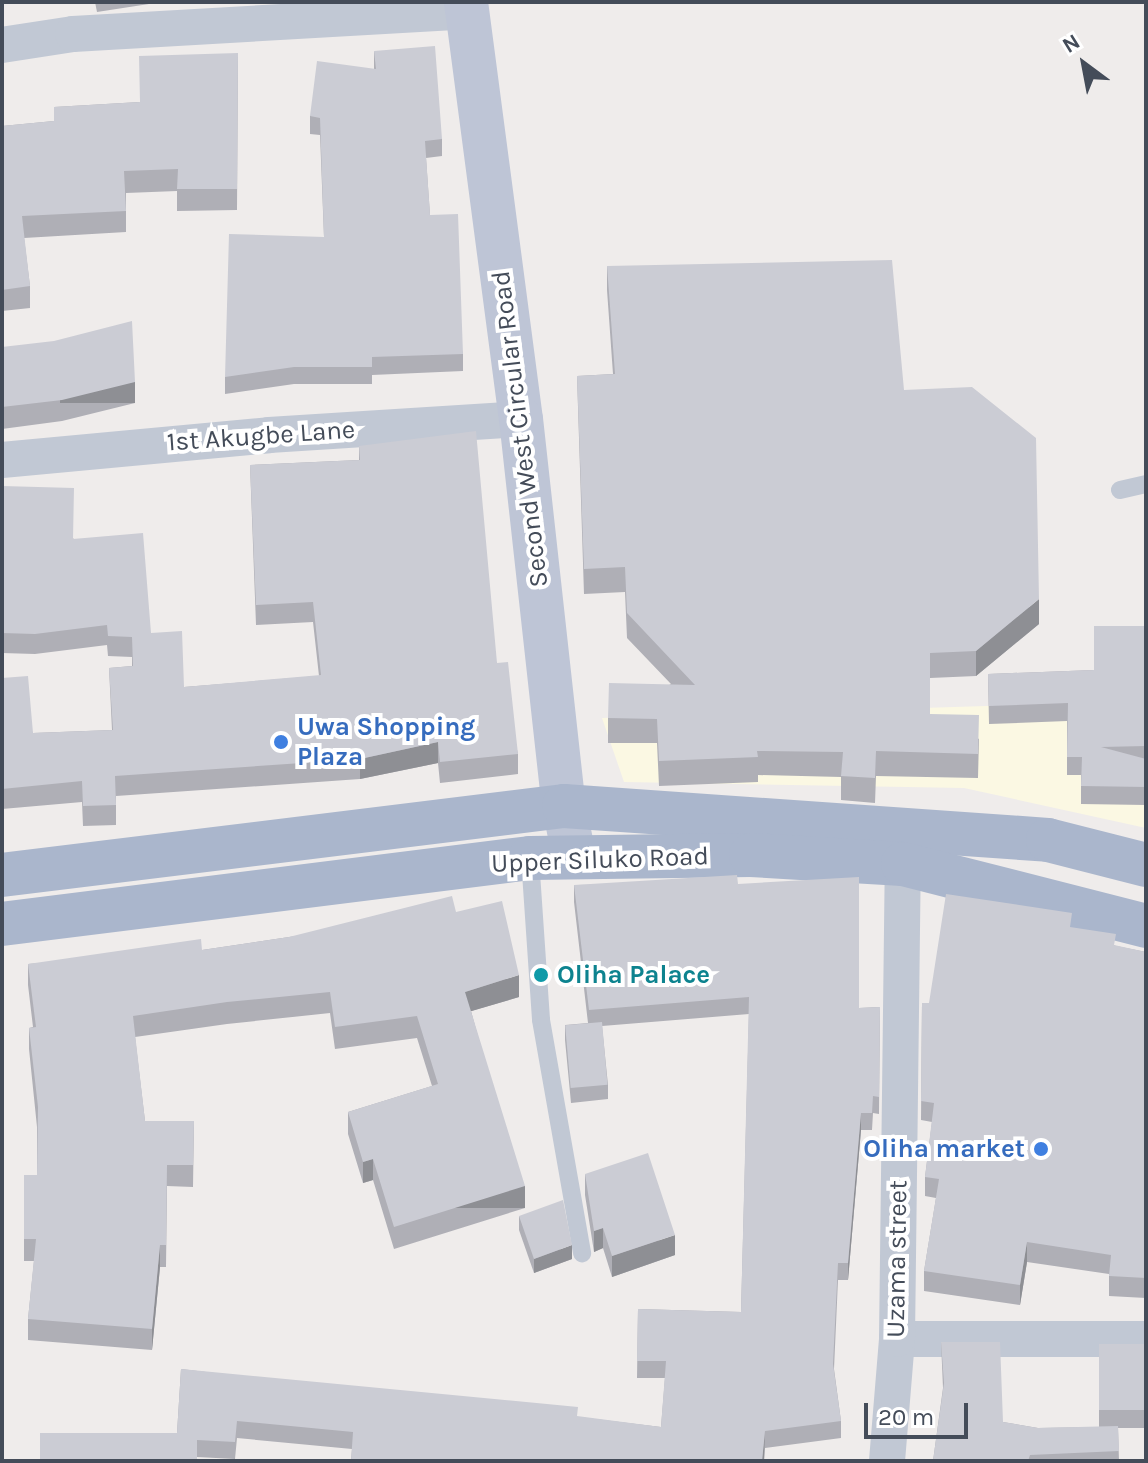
<!DOCTYPE html>
<style>
body{margin:0}
#map{position:relative;width:1148px;height:1463px;overflow:hidden;background:#efeceb;font-family:Karla,sans-serif}
div>[style]{position:absolute}
.commercial>*{inset:0;background:#fbf8e3}
.lane>*{height:18px;margin:-9px;padding:0 9px;transform-origin:9px;border-radius:9px;background:#c1c8d4}
.street>*{height:36px;margin:-18px;padding:0 18px;transform-origin:18px;border-radius:18px;background:#c1c8d4}
.secondary>*{height:44px;margin:-22px;padding:0 22px;transform-origin:22px;border-radius:22px;background:#bec5d6}
.primary>*{height:44px;margin:-22px;padding:0 22px;transform-origin:22px;border-radius:22px;background:#aab6cc}
.wall>*{inset:0;background:#afafb6}
.shaded-wall>*{inset:0;background:#8e8f94;transform-origin:0 0}
.building>*{inset:0;background:#cbccd4;transform-origin:0 0}
.dots>*{width:22px;height:22px;translate:-50% -50%;box-sizing:border-box;border:4px solid #fff;border-radius:50%}
span{translate:-50% -50%;white-space:nowrap;text-align:center;line-height:1.15;-webkit-text-stroke:8px #fff;paint-order:stroke}
.street-label{font-size:26px;color:#444c59}
.shop-label{font-size:26px;color:#366cbe;font-weight:700}
.left{translate:0 -50%;text-align:left}
.right{translate:-100% -50%;text-align:right}
.culture-label{font-size:26px;color:#0d838f;font-weight:700}
.frame{position:absolute;inset:0;border:4px solid #444c59;pointer-events:none}
.north{position:absolute;left:1044px;top:24px;width:80px;height:80px;-webkit-text-stroke:6px #fff;paint-order:stroke;rotate:328deg;font-size:22px;font-weight:700;line-height:32px;text-align:center;color:#444c59}
.north::after{content:'';display:block;margin:auto;width:28px;height:36px;background:#444c59;clip-path:polygon(50% 0,100% 100%,50% 72%,0 100%)}
.scale{position:absolute;left:864px;top:1403px;width:104px;height:36px;box-sizing:border-box;border:4px solid #444c59;border-top:0;padding-left:10px;font-size:24px;line-height:28px;white-space:nowrap;color:#444c59;-webkit-text-stroke:6px #fff;paint-order:stroke}
</style>
<div id="map">
<div class="commercial">
<i style="clip-path:polygon(1146px 701px,1146px 828px,964px 788px,624px 782px,602px 718px)"></i>
</div>
<div class="lane">
<i style="left:1120px;top:490px;width:27px;rotate:-13deg"></i>
<i style="left:530px;top:858px;width:162px;rotate:86.1deg"></i>
<i style="left:541px;top:1020px;width:237px;rotate:80deg"></i>
</div>
<div class="street">
<i style="left:2px;top:45px;width:72px;rotate:-8.8deg"></i>
<i style="left:73px;top:34px;width:395px;rotate:-3.3deg"></i>
<i style="left:2px;top:460px;width:268px;rotate:-5.3deg"></i>
<i style="left:269px;top:435px;width:253px;rotate:-3.6deg"></i>
<i style="left:897px;top:1339px;width:249px"></i>
<i style="left:887px;top:1461px;width:122px;rotate:-85.3deg"></i>
<i style="left:897px;top:1339px;width:475px;rotate:-89.3deg"></i>
</div>
<div class="secondary">
<i style="left:466px;top:2px;width:421px;rotate:82.5deg"></i>
<i style="left:521px;top:419px;width:389px;rotate:83.7deg"></i>
<i style="left:564px;top:806px;width:51px;rotate:78.7deg"></i>
</div>
<div class="primary">
<i style="left:2px;top:875px;width:566px;rotate:-7deg"></i>
<i style="left:564px;top:806px;width:485px;rotate:4deg"></i>
<i style="left:1048px;top:840px;width:101px;rotate:14.3deg"></i>
<i style="left:2px;top:924px;width:532px;rotate:-7.13deg"></i>
<i style="left:530px;top:858px;width:221px;rotate:-0.8deg"></i>
<i style="left:751px;top:855px;width:152px;rotate:3.4deg"></i>
<i style="left:903px;top:864px;width:251px;rotate:14.3deg"></i>
</div>
<div class="wall">
<i style="clip-path:polygon(95px 2px,149px 2px,149px 4px,97px 12px)"></i>
<i style="clip-path:polygon(374px 51px,442px 139px,442px 156px,426px 158px,430px 215px,463px 354px,463px 371px,372px 375px,372px 384px,294px 384px,225px 394px,225px 377px,324px 237px,320px 135px,310px 134px,310px 116px,374px 69px)"></i>
<i style="clip-path:polygon(238px 53px,237px 210px,177px 211px,177px 191px,126px 193px,126px 232px,24px 238px,30px 286px,30px 308px,2px 311px,2px 126px,54px 121px,54px 107px,140px 102px)"></i>
<i style="clip-path:polygon(607px 266px,904px 390px,1039px 624px,976px 676px,930px 678px,930px 714px,979px 739px,978px 778px,876px 776px,875px 803px,841px 800px,841px 777px,758px 775px,758px 782px,659px 786px,657px 743px,608px 743px,608px 718px,671px 684px,627px 638px,625px 592px,584px 594px,577px 376px,613px 374px,607px 290px)"></i>
<i style="clip-path:polygon(2px 347px,135px 403px,62px 421px,2px 429px)"></i>
<i style="clip-path:polygon(359px 446px,497px 663px,518px 754px,518px 774px,440px 783px,438px 763px,360px 779px,116px 796px,116px 825px,83px 826px,82px 802px,2px 809px,2px 678px,33px 733px,112px 730px,109px 668px,132px 666px,132px 657px,108px 656px,107px 645px,35px 654px,2px 653px,2px 486px,74px 539px,151px 633px,184px 687px,319px 676px,313px 622px,256px 625px,250px 465px,359px 460px)"></i>
<i style="clip-path:polygon(1146px 626px,1146px 805px,1081px 804px,1081px 775px,1067px 775px,1067px 721px,989px 724px,988px 674px,1094px 670px)"></i>
<i style="clip-path:polygon(738px 884px,859px 1008px,880px 1007px,879px 1114px,873px 1113px,872px 1130px,861px 1130px,848px 1280px,838px 1280px,834px 1369px,841px 1421px,841px 1438px,765px 1448px,764px 1461px,351px 1461px,352px 1449px,237px 1438px,235px 1459px,197px 1457px,177px 1433px,181px 1369px,661px 1427px,665px 1378px,637px 1378px,638px 1309px,741px 1312px,749px 1014px,602px 1026px,608px 1085px,608px 1099px,571px 1103px,565px 1040px,565px 1025px,588px 1023px,574px 902px,574px 885px)"></i>
<i style="clip-path:polygon(456px 912px,519px 997px,471px 1011px,525px 1208px,394px 1249px,373px 1180px,363px 1183px,348px 1134px,348px 1112px,432px 1086px,417px 1038px,335px 1049px,330px 1013px,227px 1024px,135px 1037px,145px 1121px,194px 1121px,193px 1187px,167px 1186px,166px 1267px,160px 1267px,152px 1350px,28px 1340px,28px 1319px,34px 1261px,24px 1261px,24px 1175px,37px 1175px,37px 1127px,29px 1049px,29px 1028px,33px 1027px,28px 985px,28px 964px,202px 950px)"></i>
<i style="clip-path:polygon(1072px 928px,1116px 946px,1146px 952px,1146px 1298px,1109px 1296px,1109px 1274px,1027px 1262px,1020px 1305px,924px 1291px,924px 1271px,936px 1198px,925px 1196px,925px 1177px,932px 1122px,921px 1120px,922px 1003px,929px 1003px)"></i>
<i style="clip-path:polygon(585px 1174px,675px 1255px,612px 1277px,603px 1248px,594px 1252px,585px 1195px)"></i>
<i style="clip-path:polygon(519px 1216px,572px 1259px,534px 1273px,519px 1230px)"></i>
<i style="clip-path:polygon(941px 1342px,1003px 1422px,1038px 1428px,1099px 1427px,1099px 1345px,1146px 1344px,1146px 1428px,1118px 1428px,1119px 1461px,933px 1461px,943px 1388px)"></i>
</div>
<div class="shaded-wall">
<i style="left:135px;top:382px;width:21px;height:75px;rotate:90deg"></i>
<i style="clip-path:polygon(1039px 599px,1039px 624px,976px 676px,976px 651px)"></i>
<i style="clip-path:polygon(438px 742px,438px 763px,360px 779px,360px 759px)"></i>
<i style="clip-path:polygon(519px 975px,519px 997px,465px 1013px,465px 992px)"></i>
<i style="clip-path:polygon(861px 1113px,861px 1130px,848px 1280px,848px 1263px)"></i>
<i style="clip-path:polygon(373px 1159px,373px 1180px,363px 1183px,363px 1162px)"></i>
<i style="left:525px;top:1186px;width:22px;height:137px;rotate:90deg"></i>
<i style="clip-path:polygon(603px 1228px,603px 1248px,594px 1252px,594px 1231px)"></i>
<i style="clip-path:polygon(675px 1235px,675px 1255px,612px 1277px,612px 1256px)"></i>
<i style="clip-path:polygon(1027px 1242px,1027px 1262px,1020px 1305px,1020px 1285px)"></i>
<i style="clip-path:polygon(160px 1245px,160px 1267px,152px 1350px,152px 1329px)"></i>
<i style="clip-path:polygon(572px 1245px,572px 1259px,534px 1273px,534px 1259px)"></i>
<i style="clip-path:polygon(765px 1431px,764px 1461px,762px 1461px)"></i>
</div>
<div class="building">
<i style="clip-path:polygon(435px 46px,442px 139px,425px 141px,430px 215px,458px 214px,463px 354px,372px 357px,372px 367px,294px 367px,225px 377px,229px 234px,324px 237px,320px 118px,310px 116px,317px 61px,376px 69px,374px 51px)"></i>
<i style="clip-path:polygon(238px 53px,237px 189px,177px 189px,178px 169px,124px 171px,126px 211px,22px 216px,30px 286px,2px 290px,2px 126px,54px 121px,54px 107px,140px 102px,139px 56px)"></i>
<i style="clip-path:polygon(892px 260px,904px 390px,972px 387px,1036px 438px,1039px 599px,976px 651px,930px 653px,930px 714px,979px 715px,978px 754px,876px 751px,875px 778px,841px 776px,843px 752px,757px 751px,758px 757px,659px 761px,657px 719px,608px 718px,609px 683px,695px 685px,627px 613px,625px 567px,584px 569px,577px 376px,615px 374px,607px 266px)"></i>
<i style="clip-path:polygon(132px 321px,135px 382px,62px 400px,2px 407px,2px 347px,54px 341px)"></i>
<i style="clip-path:polygon(476px 431px,497px 663px,508px 662px,518px 754px,440px 762px,438px 742px,360px 759px,115px 776px,116px 805px,83px 806px,82px 781px,2px 789px,2px 678px,28px 676px,33px 733px,113px 730px,109px 668px,133px 666px,132px 637px,108px 636px,107px 625px,35px 634px,2px 633px,2px 486px,74px 488px,73px 539px,143px 533px,151px 633px,182px 631px,184px 687px,321px 675px,313px 602px,256px 605px,250px 465px,360px 460px,359px 446px)"></i>
<i style="clip-path:polygon(1094px 626px,1146px 626px,1146px 746px,1101px 747px,1146px 759px,1146px 787px,1081px 786px,1082px 757px,1067px 757px,1068px 703px,989px 706px,988px 674px,1094px 670px)"></i>
<i style="clip-path:polygon(737px 875px,738px 884px,859px 877px,859px 1008px,880px 1007px,879px 1097px,873px 1096px,872px 1113px,861px 1113px,848px 1263px,838px 1263px,833px 1364px,841px 1421px,765px 1431px,762px 1461px,351px 1461px,353px 1432px,237px 1421px,235px 1442px,197px 1440px,197px 1433px,177px 1433px,181px 1369px,578px 1407px,577px 1416px,661px 1427px,666px 1361px,637px 1361px,638px 1309px,741px 1312px,749px 997px,589px 1010px,574px 885px)"></i>
<i style="clip-path:polygon(946px 894px,1072px 913px,1070px 927px,1116px 934px,1114px 945px,1146px 952px,1146px 1278px,1109px 1276px,1111px 1255px,1027px 1242px,1020px 1285px,924px 1271px,939px 1179px,925px 1177px,934px 1103px,921px 1101px,922px 1003px,929px 1003px)"></i>
<i style="clip-path:polygon(452px 896px,456px 912px,502px 901px,519px 975px,465px 992px,525px 1186px,394px 1227px,373px 1159px,363px 1162px,348px 1112px,438px 1084px,417px 1016px,335px 1027px,330px 992px,227px 1002px,133px 1016px,145px 1121px,194px 1121px,193px 1165px,167px 1165px,166px 1245px,160px 1245px,152px 1329px,28px 1319px,36px 1239px,24px 1239px,24px 1175px,37px 1175px,38px 1107px,29px 1028px,36px 1027px,28px 964px,201px 939px,202px 950px,289px 937px)"></i>
<i style="left:602px;top:1022px;width:63px;height:37px;rotate:85deg"></i>
<i style="clip-path:polygon(648px 1153px,675px 1235px,612px 1256px,603px 1228px,594px 1231px,585px 1174px)"></i>
<i style="clip-path:polygon(563px 1200px,572px 1245px,534px 1259px,519px 1216px)"></i>
<i style="clip-path:polygon(941px 1342px,1000px 1342px,1003px 1422px,1038px 1428px,1118px 1426px,1119px 1451px,1030px 1455px,1028px 1461px,933px 1461px,944px 1383px)"></i>
<i style="left:1146px;top:1344px;width:66px;height:47px;rotate:90deg"></i>
<i style="left:40px;top:1433px;width:157px;height:28px"></i>
</div>
<div class="dots">
<i style="left:281px;top:742px;background:#3f7fe0"></i>
<i style="left:541px;top:975px;background:#0f9aa8"></i>
<i style="left:1041px;top:1149px;background:#3f7fe0"></i>
</div>
<div class="street-label">
<span style="left:520px;top:429px;rotate:-97deg">Second West Circular Road</span>
<span style="left:261px;top:436px;rotate:-4deg">1st Akugbe Lane</span>
<span style="left:600px;top:860px;rotate:-2deg">Upper Siluko Road</span>
<span style="left:897px;top:1259px;rotate:-89deg">Uzama street</span>
</div>
<div class="shop-label">
<span class="left" style="left:297px;top:742px">Uwa Shopping<br>Plaza</span>
<span class="right" style="left:1025px;top:1149px">Oliha market</span>
</div>
<div class="culture-label">
<span class="left" style="left:557px;top:975px">Oliha Palace</span>
</div>
<div class="frame"></div>
<div class="north">N</div>
<div class="scale">20 m</div>
</div>
